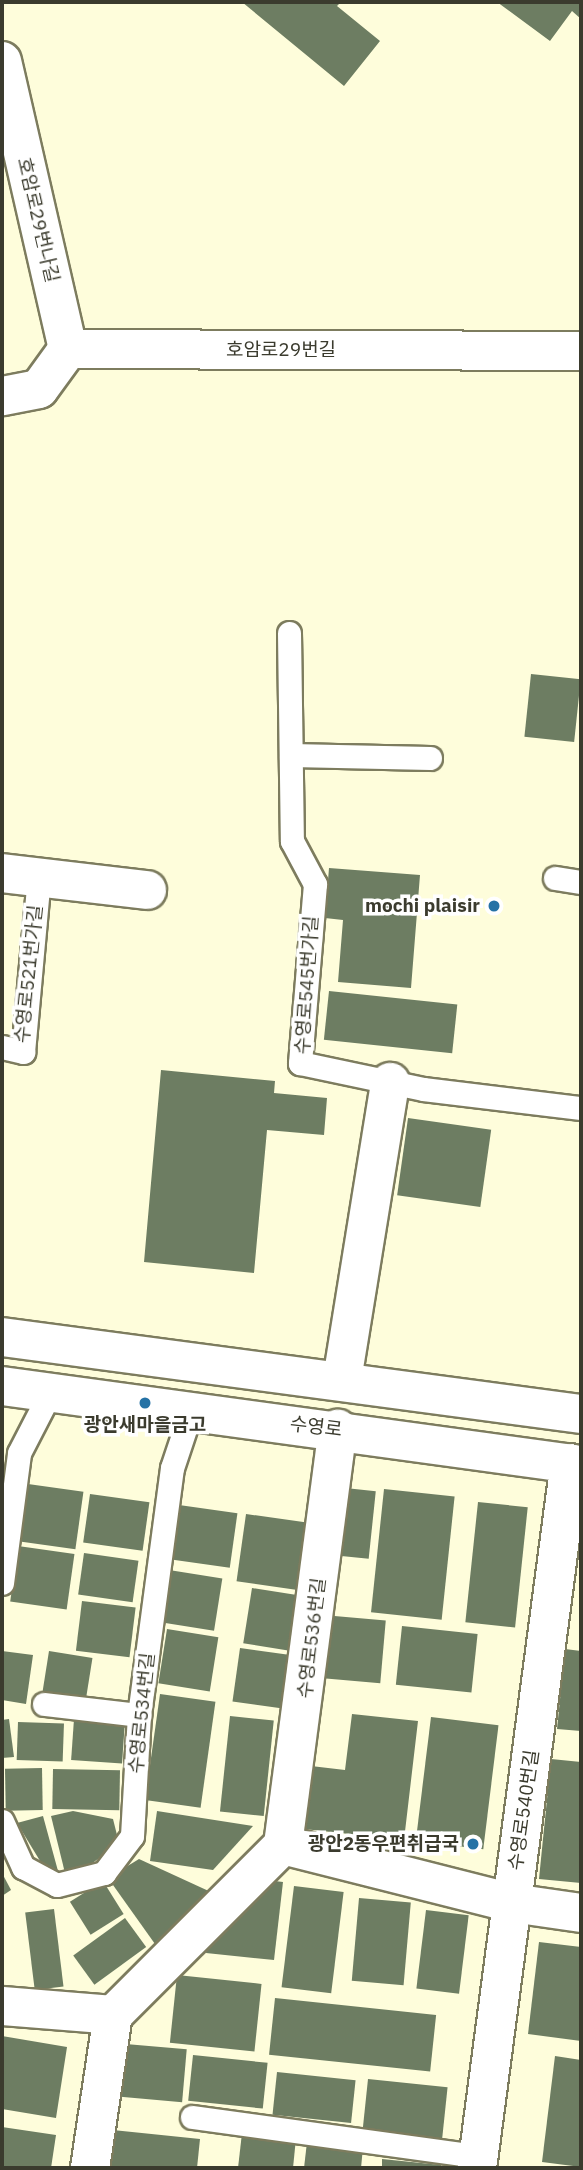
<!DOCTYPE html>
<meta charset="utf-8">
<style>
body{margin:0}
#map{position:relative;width:583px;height:2170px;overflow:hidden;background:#fefddb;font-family:"IBM Plex Sans","Noto Sans KR",sans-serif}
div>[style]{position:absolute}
.building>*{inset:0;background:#6d7d62;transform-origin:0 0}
.roads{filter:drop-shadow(2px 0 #7d7c5e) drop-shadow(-2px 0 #7d7c5e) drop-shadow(0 2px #7d7c5e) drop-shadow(0 -2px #7d7c5e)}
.lane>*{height:23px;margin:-11.5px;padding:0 11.5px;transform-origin:11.5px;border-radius:11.5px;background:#fff}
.street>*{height:38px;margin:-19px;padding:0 19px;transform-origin:19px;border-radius:19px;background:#fff}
.secondary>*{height:38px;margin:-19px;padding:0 19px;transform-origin:19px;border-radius:19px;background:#fff}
.dots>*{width:19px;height:19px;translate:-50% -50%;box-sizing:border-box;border:4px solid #fff;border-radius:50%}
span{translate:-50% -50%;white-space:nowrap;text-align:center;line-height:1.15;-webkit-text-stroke:7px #fff;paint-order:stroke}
.street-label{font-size:19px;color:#3b3b2e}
.poi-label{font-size:19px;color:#3b3b2e;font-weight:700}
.right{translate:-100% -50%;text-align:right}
.frame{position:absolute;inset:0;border:4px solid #3b3b2e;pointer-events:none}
</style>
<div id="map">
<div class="building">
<i style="clip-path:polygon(242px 2px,341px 2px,337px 6px,380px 41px,344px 86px)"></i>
<i style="clip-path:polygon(497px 2px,581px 2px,581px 19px,572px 11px,550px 41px)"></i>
<i style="left:531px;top:674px;width:50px;height:63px;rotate:6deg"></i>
<i style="clip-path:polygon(329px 868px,420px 875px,411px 988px,338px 982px,343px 920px,325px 918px)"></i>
<i style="left:329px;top:991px;width:129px;height:49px;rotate:6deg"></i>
<i style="clip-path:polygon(161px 1070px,275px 1081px,274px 1093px,327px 1098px,324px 1135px,267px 1130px,254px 1273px,144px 1262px)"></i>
<i style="left:408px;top:1118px;width:84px;height:78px;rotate:8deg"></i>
<i style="left:28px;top:1484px;width:56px;height:58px;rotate:8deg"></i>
<i style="left:336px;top:1487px;width:40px;height:68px;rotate:6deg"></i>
<i style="left:384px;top:1489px;width:71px;height:124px;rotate:6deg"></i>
<i style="left:90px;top:1494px;width:60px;height:49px;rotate:8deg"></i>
<i style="left:478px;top:1502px;width:50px;height:121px;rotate:6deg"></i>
<i style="left:179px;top:1505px;width:59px;height:55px;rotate:8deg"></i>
<i style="left:246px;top:1514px;width:65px;height:68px;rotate:8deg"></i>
<i style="left:18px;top:1546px;width:57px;height:56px;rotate:8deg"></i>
<i style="left:84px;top:1553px;width:55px;height:42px;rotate:8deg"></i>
<i style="left:169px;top:1570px;width:54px;height:53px;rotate:9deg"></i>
<i style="left:252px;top:1588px;width:47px;height:56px;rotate:9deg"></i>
<i style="left:82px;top:1601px;width:54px;height:50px;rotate:7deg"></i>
<i style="left:323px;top:1615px;width:63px;height:63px;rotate:5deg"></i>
<i style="left:402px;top:1626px;width:76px;height:59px;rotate:6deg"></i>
<i style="left:167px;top:1629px;width:52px;height:55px;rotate:9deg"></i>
<i style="left:240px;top:1648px;width:49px;height:54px;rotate:8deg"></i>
<i style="clip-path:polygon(565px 1649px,581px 1651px,581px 1731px,557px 1729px)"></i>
<i style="clip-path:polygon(2px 1651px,33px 1655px,26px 1704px,2px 1700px)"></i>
<i style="left:49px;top:1651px;width:44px;height:44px;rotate:9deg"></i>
<i style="left:160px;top:1694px;width:56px;height:107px;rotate:8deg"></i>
<i style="clip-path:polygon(352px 1714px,418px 1721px,404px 1840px,304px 1829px,311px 1766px,345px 1770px)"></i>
<i style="left:230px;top:1716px;width:44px;height:96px;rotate:6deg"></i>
<i style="left:431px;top:1717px;width:68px;height:125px;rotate:7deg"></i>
<i style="clip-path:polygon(9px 1719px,14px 1757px,2px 1758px,2px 1720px)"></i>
<i style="left:74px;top:1719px;width:51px;height:41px;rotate:4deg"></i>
<i style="left:18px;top:1722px;width:46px;height:38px;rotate:2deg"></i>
<i style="clip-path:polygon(551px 1759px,581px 1762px,581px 1883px,539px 1879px)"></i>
<i style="left:42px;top:1768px;width:42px;height:37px;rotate:89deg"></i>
<i style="left:53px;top:1769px;width:67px;height:40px;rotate:1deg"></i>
<i style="clip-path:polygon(73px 1811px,113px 1819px,119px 1843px,86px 1868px,65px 1873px,51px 1816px)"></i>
<i style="clip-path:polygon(157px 1811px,253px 1826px,213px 1870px,150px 1861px)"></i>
<i style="clip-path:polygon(43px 1816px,58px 1871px,48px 1874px,17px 1823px)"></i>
<i style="clip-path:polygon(139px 1859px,213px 1893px,155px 1944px,108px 1878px)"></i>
<i style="clip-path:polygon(2px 1873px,11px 1890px,2px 1896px)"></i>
<i style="clip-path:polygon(258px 1879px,283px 1882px,274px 1960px,206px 1953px,208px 1932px)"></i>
<i style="left:103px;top:1881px;width:39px;height:39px;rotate:58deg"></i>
<i style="left:294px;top:1886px;width:50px;height:102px;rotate:7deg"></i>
<i style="left:359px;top:1898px;width:52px;height:83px;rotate:5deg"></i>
<i style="left:54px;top:1909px;width:78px;height:29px;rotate:83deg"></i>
<i style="left:426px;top:1910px;width:43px;height:79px;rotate:7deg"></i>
<i style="left:125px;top:1918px;width:36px;height:64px;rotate:54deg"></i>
<i style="clip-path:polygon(539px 1942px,581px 1947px,581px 2041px,528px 2034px)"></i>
<i style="left:177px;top:1975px;width:85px;height:68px;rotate:6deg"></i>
<i style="left:275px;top:1998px;width:162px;height:57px;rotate:6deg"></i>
<i style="clip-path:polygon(2px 2036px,67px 2047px,56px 2118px,2px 2109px)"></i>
<i style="left:114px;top:2043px;width:73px;height:53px;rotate:5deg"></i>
<i style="left:193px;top:2055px;width:75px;height:46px;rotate:6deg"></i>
<i style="clip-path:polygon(555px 2056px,581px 2060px,581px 2167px,542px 2162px)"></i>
<i style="left:277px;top:2072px;width:79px;height:43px;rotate:6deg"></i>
<i style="left:368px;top:2079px;width:80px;height:52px;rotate:6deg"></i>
<i style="clip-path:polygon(2px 2127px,56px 2135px,51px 2168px,2px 2168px)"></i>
<i style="clip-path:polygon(103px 2129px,200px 2139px,197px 2168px,99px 2168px)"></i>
<i style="clip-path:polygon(242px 2133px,296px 2138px,293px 2168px,238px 2168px)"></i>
<i style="clip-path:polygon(307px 2142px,363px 2147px,361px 2168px,304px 2168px)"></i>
<i style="clip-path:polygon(382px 2159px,441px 2165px,441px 2168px,382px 2168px)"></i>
</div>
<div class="roads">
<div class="lane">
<i style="left:289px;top:633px;width:208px;rotate:89.2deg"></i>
<i style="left:292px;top:841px;width:49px;rotate:61.9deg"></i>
<i style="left:315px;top:884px;width:180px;rotate:94.8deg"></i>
<i style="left:300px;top:1063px;width:126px;rotate:11.9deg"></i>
<i style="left:423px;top:1089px;width:159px;rotate:6.9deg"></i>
<i style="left:291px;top:755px;width:139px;rotate:1.2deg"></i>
<i style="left:555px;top:878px;width:26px;rotate:9deg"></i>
<i style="left:2px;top:1047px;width:22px;rotate:13deg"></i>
<i style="left:23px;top:1052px;width:176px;rotate:-84.8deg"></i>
<i style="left:2px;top:1583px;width:131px;rotate:-82.5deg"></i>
<i style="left:19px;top:1453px;width:70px;rotate:-62.7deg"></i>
<i style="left:44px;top:1704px;width:96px;rotate:6.6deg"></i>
<i style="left:2px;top:1821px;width:51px;rotate:65.5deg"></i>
<i style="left:23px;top:1867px;width:38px;rotate:28deg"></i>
<i style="left:57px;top:1885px;width:49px;rotate:-14.3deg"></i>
<i style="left:104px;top:1873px;width:46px;rotate:-52.9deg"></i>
<i style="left:132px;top:1836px;width:121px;rotate:-86.7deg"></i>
<i style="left:139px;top:1715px;width:249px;rotate:-82.4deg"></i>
<i style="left:172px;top:1468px;width:60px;rotate:-71.6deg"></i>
<i style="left:192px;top:2117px;width:289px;rotate:7.8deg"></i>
</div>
<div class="street">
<i style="left:2px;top:61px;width:295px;rotate:77.1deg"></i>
<i style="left:68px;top:349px;width:49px;rotate:125.9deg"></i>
<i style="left:39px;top:389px;width:38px;rotate:169deg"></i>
<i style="left:2px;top:873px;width:146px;rotate:6.7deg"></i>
<i style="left:342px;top:1380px;width:302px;rotate:-80.8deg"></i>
<i style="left:283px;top:1845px;width:236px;rotate:14.2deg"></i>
<i style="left:512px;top:1903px;width:70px;rotate:8.2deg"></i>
<i style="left:2px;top:2006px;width:111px;rotate:4.6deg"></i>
<i style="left:90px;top:2168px;width:155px;rotate:-81.5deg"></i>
<i style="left:113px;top:2015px;width:240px;rotate:-45deg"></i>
<i style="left:283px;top:1845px;width:420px;rotate:-82.5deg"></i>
<i style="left:477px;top:2168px;width:711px;rotate:-82.49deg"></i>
</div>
<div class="secondary">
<i style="left:68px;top:349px;width:513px;rotate:0.22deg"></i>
<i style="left:2px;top:1337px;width:584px;rotate:7.58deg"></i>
<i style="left:2px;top:1386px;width:584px;rotate:7.77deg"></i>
</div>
</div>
<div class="dots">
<i style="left:494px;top:906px;background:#2572a5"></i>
<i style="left:145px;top:1403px;background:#2572a5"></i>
<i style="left:473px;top:1844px;background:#2572a5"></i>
</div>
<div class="street-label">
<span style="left:38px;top:220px;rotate:77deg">호암로29번나길</span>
<span style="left:281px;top:350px">호암로29번길</span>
<span style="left:29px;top:974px;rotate:-84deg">수영로521번가길</span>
<span style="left:307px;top:985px;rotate:-86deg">수영로545번가길</span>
<span style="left:316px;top:1427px;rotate:7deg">수영로</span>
<span style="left:312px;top:1638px;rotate:-83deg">수영로536번길</span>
<span style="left:142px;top:1713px;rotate:-84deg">수영로534번길</span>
<span style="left:524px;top:1810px;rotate:-82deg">수영로540번길</span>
</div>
<div class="poi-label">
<span class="right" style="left:480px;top:906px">mochi plaisir</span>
<span style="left:145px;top:1425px">광안새마을금고</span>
<span class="right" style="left:459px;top:1844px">광안2동우편취급국</span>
</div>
<div class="frame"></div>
</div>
